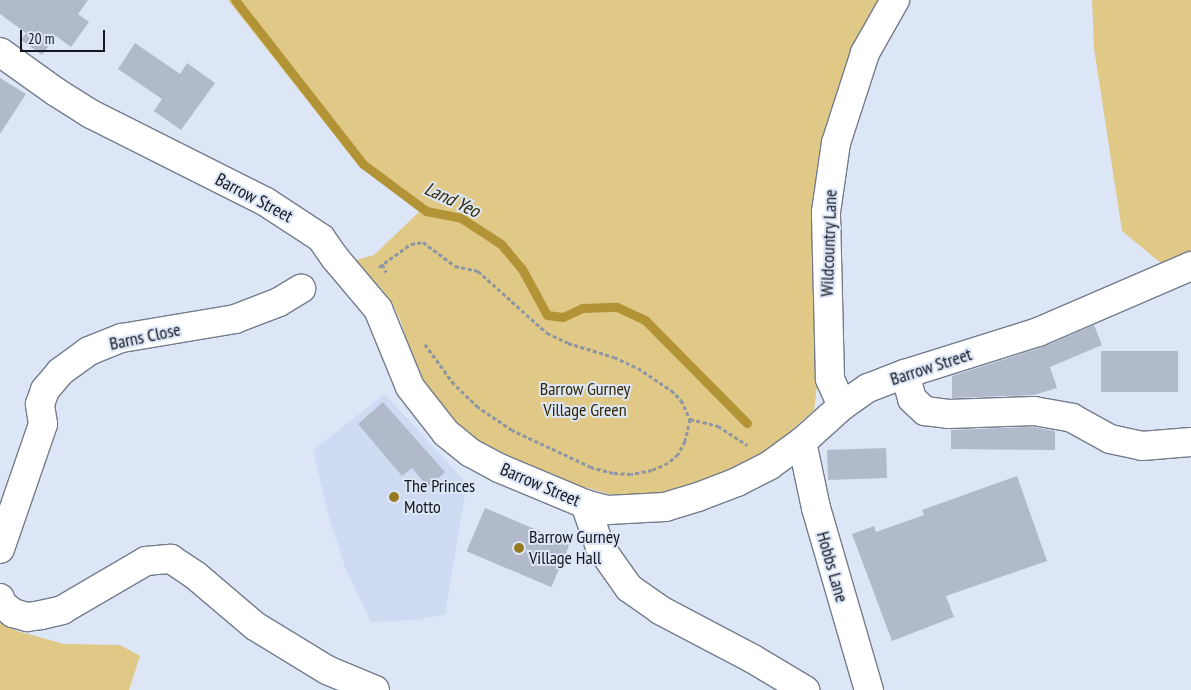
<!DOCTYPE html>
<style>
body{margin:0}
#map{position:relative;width:1191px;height:690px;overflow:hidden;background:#dce6f7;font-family:"PT Sans Narrow",sans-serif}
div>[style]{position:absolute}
.built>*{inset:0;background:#cedbf3}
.green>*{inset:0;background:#e0c887}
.stream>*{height:9px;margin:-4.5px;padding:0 4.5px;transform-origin:4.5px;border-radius:4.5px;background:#b29437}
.building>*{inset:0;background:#b1baca;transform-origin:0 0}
.path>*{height:3px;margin-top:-1.5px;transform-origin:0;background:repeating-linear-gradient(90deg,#8e96a3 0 4px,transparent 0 6.5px)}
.roads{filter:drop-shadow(1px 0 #747c8b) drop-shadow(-1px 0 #747c8b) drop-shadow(0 1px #747c8b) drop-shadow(0 -1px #747c8b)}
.minor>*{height:28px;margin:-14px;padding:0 14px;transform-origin:14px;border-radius:14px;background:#fff}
.major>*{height:28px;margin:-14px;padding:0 14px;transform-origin:14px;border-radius:14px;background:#fff}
.dots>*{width:14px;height:14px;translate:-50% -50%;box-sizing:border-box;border:2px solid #dce6f7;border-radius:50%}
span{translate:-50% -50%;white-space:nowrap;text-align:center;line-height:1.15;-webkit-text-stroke:4px #dce6f7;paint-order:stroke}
.street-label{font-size:18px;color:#14181e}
.park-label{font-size:18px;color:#352800}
.poi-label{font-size:18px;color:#14181e}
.left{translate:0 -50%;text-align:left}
.water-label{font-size:19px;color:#382c03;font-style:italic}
.scale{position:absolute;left:20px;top:30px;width:85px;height:22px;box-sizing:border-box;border:2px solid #14181e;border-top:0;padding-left:6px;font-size:15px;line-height:18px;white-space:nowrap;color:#14181e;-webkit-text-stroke:4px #dce6f7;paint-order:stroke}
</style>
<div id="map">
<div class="built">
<i style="clip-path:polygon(385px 394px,467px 484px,445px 614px,417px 620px,371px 622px,345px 567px,327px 510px,313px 450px)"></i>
</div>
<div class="green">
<i style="clip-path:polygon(228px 0,884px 0,857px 51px,818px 289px,817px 387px,814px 410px,769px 450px,733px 470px,676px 489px,653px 494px,609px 494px,552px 478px,509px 459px,476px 440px,454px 422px,421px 379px,411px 355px,401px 322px,391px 301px,381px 288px,352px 261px,374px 255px,419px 212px,358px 165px)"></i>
<i style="clip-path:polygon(1092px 0,1191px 0,1191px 251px,1162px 264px,1122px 231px,1094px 48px)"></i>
<i style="clip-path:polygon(0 622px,17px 631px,64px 644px,120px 645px,140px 656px,129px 690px,0 690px)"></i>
</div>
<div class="stream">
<i style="left:235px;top:0;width:208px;rotate:52deg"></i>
<i style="left:363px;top:164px;width:79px;rotate:36.7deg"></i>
<i style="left:426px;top:211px;width:36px;rotate:11deg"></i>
<i style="left:461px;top:218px;width:48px;rotate:33deg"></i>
<i style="left:501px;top:244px;width:33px;rotate:50deg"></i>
<i style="left:522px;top:269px;width:52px;rotate:61.5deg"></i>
<i style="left:547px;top:315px;width:16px;rotate:7deg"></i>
<i style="left:563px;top:317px;width:21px;rotate:-25deg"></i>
<i style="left:582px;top:308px;width:35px;rotate:-2deg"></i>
<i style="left:617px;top:307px;width:31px;rotate:25deg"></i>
<i style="left:645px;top:320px;width:145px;rotate:45.3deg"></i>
</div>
<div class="building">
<i style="clip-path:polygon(0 0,88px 0,78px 14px,89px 22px,71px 47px,56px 36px,42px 55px,21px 40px,26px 33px,0 14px)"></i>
<i style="clip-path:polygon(135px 43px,180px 74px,187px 63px,215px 83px,181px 130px,154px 111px,162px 99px,118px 69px)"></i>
<i style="clip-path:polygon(0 78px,26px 94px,0 134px)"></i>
<i style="clip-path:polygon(1094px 325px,1102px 345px,1050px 367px,1057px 388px,1034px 395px,952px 398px,952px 376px,1043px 347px)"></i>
<i style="left:1101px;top:351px;width:77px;height:41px"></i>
<i style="clip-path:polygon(383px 402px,445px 472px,428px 487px,412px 468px,402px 476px,358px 424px)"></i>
<i style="clip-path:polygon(1033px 427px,1055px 431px,1055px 450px,951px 449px,951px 430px)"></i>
<i style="left:886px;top:448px;width:30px;height:59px;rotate:88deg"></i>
<i style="clip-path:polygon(1017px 476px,1047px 561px,946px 596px,954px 617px,892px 641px,852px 534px,874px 526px,876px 532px,924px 515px,922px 510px)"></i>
<i style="left:485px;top:508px;width:92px;height:47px;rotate:23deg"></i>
</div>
<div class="path">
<i style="left:382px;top:264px;width:9px;rotate:63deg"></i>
<i style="left:379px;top:267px;width:39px;rotate:-36deg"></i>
<i style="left:411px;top:244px;width:12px;rotate:-9deg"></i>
<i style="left:423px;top:242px;width:40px;rotate:37deg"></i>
<i style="left:455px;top:266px;width:24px;rotate:12deg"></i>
<i style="left:478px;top:271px;width:93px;rotate:41.9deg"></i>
<i style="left:547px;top:333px;width:23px;rotate:25deg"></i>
<i style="left:568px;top:343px;width:48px;rotate:16.9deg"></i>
<i style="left:614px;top:357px;width:26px;rotate:25deg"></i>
<i style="left:638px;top:368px;width:40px;rotate:34deg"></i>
<i style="left:671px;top:390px;width:14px;rotate:45deg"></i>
<i style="left:681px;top:400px;width:21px;rotate:65deg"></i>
<i style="left:690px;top:419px;width:23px;rotate:103deg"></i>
<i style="left:685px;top:441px;width:15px;rotate:118deg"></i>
<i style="left:678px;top:454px;width:13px;rotate:138deg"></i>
<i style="left:668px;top:463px;width:17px;rotate:156deg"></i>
<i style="left:652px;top:470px;width:21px;rotate:169deg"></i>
<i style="left:631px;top:474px;width:18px;rotate:-177deg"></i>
<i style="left:613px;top:473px;width:23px;rotate:-165deg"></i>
<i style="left:591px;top:467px;width:87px;rotate:-154.9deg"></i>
<i style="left:512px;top:430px;width:41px;rotate:-145.9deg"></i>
<i style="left:478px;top:407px;width:33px;rotate:-136deg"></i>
<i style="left:454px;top:384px;width:51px;rotate:-126.2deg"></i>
<i style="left:690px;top:419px;width:29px;rotate:14deg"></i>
<i style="left:718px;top:426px;width:35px;rotate:33deg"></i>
</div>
<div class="roads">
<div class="minor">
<i style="left:905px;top:374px;width:26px;rotate:74deg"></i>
<i style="left:912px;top:399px;width:18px;rotate:43deg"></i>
<i style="left:925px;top:411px;width:23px;rotate:7deg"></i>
<i style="left:948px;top:414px;width:86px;rotate:-2deg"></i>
<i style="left:1034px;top:411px;width:39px;rotate:10deg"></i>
<i style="left:1072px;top:418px;width:43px;rotate:28.9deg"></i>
<i style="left:1110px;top:439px;width:33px;rotate:12deg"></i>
<i style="left:1142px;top:446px;width:49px;rotate:-4.7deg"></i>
<i style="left:842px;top:406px;width:30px;rotate:-114deg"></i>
<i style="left:830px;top:379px;width:167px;rotate:-91.4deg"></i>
<i style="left:826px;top:212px;width:70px;rotate:-81.8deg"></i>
<i style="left:836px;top:143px;width:95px;rotate:-72.1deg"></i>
<i style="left:865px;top:53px;width:61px;rotate:-60.5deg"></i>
<i style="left:802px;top:442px;width:67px;rotate:78deg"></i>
<i style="left:816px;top:508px;width:190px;rotate:73.8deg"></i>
<i style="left:585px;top:504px;width:46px;rotate:70.8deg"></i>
<i style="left:600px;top:547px;width:50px;rotate:54.7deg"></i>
<i style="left:629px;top:588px;width:38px;rotate:35deg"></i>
<i style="left:660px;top:610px;width:105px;rotate:27.8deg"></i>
<i style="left:753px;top:659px;width:61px;rotate:30.8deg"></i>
<i style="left:0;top:549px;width:132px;rotate:-71deg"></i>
<i style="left:43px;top:424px;width:20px;rotate:-99deg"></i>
<i style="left:40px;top:404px;width:15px;rotate:-70deg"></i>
<i style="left:45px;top:390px;width:23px;rotate:-50deg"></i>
<i style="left:60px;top:372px;width:36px;rotate:-36deg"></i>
<i style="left:89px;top:351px;width:35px;rotate:-22deg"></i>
<i style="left:122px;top:338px;width:115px;rotate:-9.5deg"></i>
<i style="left:235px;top:319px;width:47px;rotate:-21.1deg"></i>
<i style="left:279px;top:302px;width:26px;rotate:-31deg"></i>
<i style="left:0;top:598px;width:5px;rotate:79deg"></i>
<i style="left:1px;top:603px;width:16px;rotate:40deg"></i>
<i style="left:13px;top:613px;width:15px;rotate:16deg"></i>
<i style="left:27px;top:617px;width:14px;rotate:-8deg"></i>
<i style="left:41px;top:615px;width:22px;rotate:-13deg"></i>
<i style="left:62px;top:610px;width:97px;rotate:-30.3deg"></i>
<i style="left:146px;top:561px;width:25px;rotate:-5deg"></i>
<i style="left:171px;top:559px;width:29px;rotate:34deg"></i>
<i style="left:195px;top:575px;width:79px;rotate:40.4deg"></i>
<i style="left:255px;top:626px;width:84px;rotate:31.4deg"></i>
<i style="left:327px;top:670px;width:52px;rotate:22.6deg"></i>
</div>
<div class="major">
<i style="left:0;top:52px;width:69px;rotate:35.5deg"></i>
<i style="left:56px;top:92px;width:41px;rotate:32.2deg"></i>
<i style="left:91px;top:114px;width:196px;rotate:26.7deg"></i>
<i style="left:266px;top:202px;width:66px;rotate:33.2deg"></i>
<i style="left:321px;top:238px;width:24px;rotate:55deg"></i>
<i style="left:335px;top:258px;width:67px;rotate:49.9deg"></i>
<i style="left:378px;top:309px;width:84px;rotate:67.7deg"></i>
<i style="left:410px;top:387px;width:58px;rotate:52deg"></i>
<i style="left:446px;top:433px;width:32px;rotate:39deg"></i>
<i style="left:471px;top:453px;width:32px;rotate:28deg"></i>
<i style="left:499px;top:468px;width:93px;rotate:22.7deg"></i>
<i style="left:585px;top:504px;width:24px;rotate:15deg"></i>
<i style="left:608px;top:510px;width:57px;rotate:-3deg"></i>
<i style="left:665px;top:507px;width:34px;rotate:-17deg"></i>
<i style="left:698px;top:497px;width:42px;rotate:-21deg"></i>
<i style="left:737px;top:482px;width:37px;rotate:-27deg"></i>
<i style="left:770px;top:465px;width:39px;rotate:-36deg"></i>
<i style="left:802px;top:442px;width:54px;rotate:-42deg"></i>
<i style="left:842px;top:406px;width:32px;rotate:-35deg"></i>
<i style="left:868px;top:388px;width:40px;rotate:-21deg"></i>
<i style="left:905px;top:374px;width:139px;rotate:-17.5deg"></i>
<i style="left:1038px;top:332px;width:167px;rotate:-23.3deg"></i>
</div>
</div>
<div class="dots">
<i style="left:394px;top:497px;background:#967a22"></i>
<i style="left:519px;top:548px;background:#967a22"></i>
</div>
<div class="street-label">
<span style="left:254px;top:198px;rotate:28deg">Barrow Street</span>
<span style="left:829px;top:243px;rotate:-88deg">Wildcountry Lane</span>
<span style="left:145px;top:337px;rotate:-12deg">Barns Close</span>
<span style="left:931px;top:367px;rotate:-18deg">Barrow Street</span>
<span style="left:540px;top:485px;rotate:23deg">Barrow Street</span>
<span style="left:832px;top:567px;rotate:74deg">Hobbs Lane</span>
</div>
<div class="park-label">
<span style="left:585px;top:400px">Barrow Gurney<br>Village Green</span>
</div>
<div class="poi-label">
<span class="left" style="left:404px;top:497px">The Princes<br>Motto</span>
<span class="left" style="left:529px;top:548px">Barrow Gurney<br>Village Hall</span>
</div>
<div class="water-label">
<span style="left:452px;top:200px;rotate:25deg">Land Yeo</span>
</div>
<div class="scale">20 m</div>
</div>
